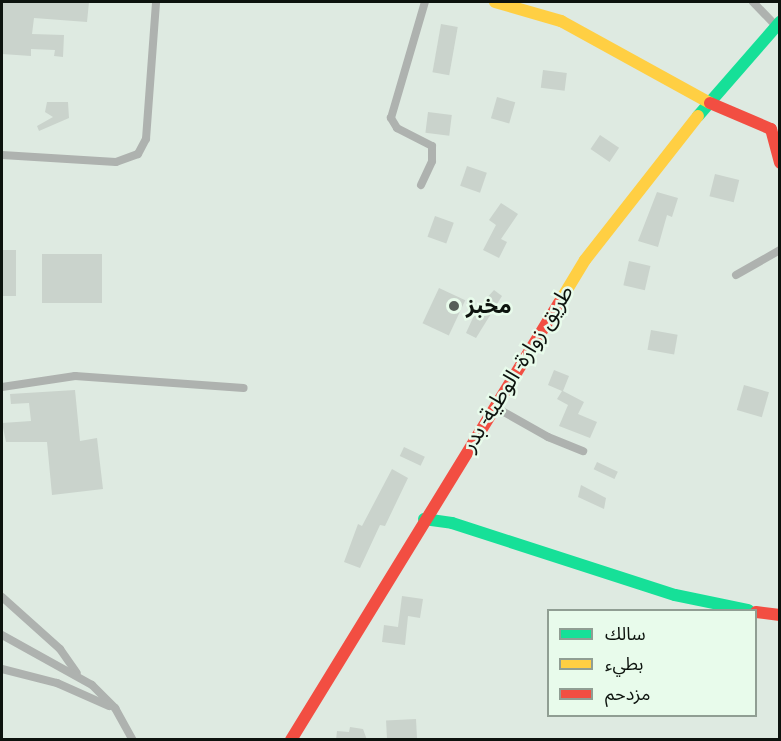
<!DOCTYPE html>
<meta charset="utf-8">
<style>
body{margin:0}
#map{position:relative;width:781px;height:741px;overflow:hidden;background:#deeae1;font-family:"PT Sans Narrow","Noto Sans Arabic",sans-serif}
div>[style]{position:absolute}
.building>*{inset:0;background:#cad3cc;transform-origin:0 0}
.street>*{height:8px;margin:-4px;padding:0 4px;transform-origin:4px;border-radius:4px;background:#aeb2af}
.fast>*{height:12px;margin:-6px;padding:0 6px;transform-origin:6px;border-radius:6px;background:#16e098}
.slow>*{height:12px;margin:-6px;padding:0 6px;transform-origin:6px;border-radius:6px;background:#ffcf43}
.jam>*{height:12px;margin:-6px;padding:0 6px;transform-origin:6px;border-radius:6px;background:#f24e42}
.dots>*{width:16px;height:16px;translate:-50% -50%;box-sizing:border-box;border:3px solid #e8fbeb;border-radius:50%}
span{translate:-50% -50%;white-space:nowrap;text-align:center;line-height:1.15;-webkit-text-stroke:5px #e8fbeb;paint-order:stroke}
.poi-label{font-size:22px;color:#0d130e;font-weight:700}
.left{translate:0 -50%;text-align:left}
.street-label{font-size:22px;color:#0d130e}
.frame{position:absolute;inset:0;border:3px solid #0d130e;pointer-events:none}
.legend{position:absolute;left:547px;top:609px;width:210px;height:108px;box-sizing:border-box;background:#e8fbeb;border:2px solid #909e93;margin:0;padding:8px 10px;list-style:none;font-size:18px;color:#0d130e}
.legend li{display:flex;align-items:center;gap:12px;height:30px}
.legend b{width:30px;border:2px solid #909e93}
</style>
<div id="map">
<div class="building">
<i style="clip-path:polygon(2px 2px,89px 2px,87px 22px,34px 18px,32px 34px,64px 35px,63px 57px,54px 56px,55px 50px,31px 49px,31px 56px,2px 54px)"></i>
<i style="left:441px;top:24px;width:17px;height:49px;rotate:10deg"></i>
<i style="left:543px;top:70px;width:24px;height:18px;rotate:7deg"></i>
<i style="left:497px;top:97px;width:19px;height:22px;rotate:16deg"></i>
<i style="clip-path:polygon(47px 102px,68px 102px,69px 118px,39px 131px,37px 126px,53px 117px,45px 112px)"></i>
<i style="left:428px;top:112px;width:24px;height:21px;rotate:7deg"></i>
<i style="left:600px;top:135px;width:23px;height:17px;rotate:34deg"></i>
<i style="left:467px;top:166px;width:21px;height:21px;rotate:19deg"></i>
<i style="left:715px;top:174px;width:25px;height:23px;rotate:14deg"></i>
<i style="clip-path:polygon(657px 192px,678px 198px,672px 217px,667px 215px,658px 247px,638px 241px)"></i>
<i style="clip-path:polygon(501px 203px,518px 214px,501px 239px,507px 242px,499px 258px,483px 250px,496px 225px,489px 220px)"></i>
<i style="left:435px;top:216px;width:20px;height:22px;rotate:20deg"></i>
<i style="left:2px;top:250px;width:14px;height:46px"></i>
<i style="left:42px;top:254px;width:60px;height:49px"></i>
<i style="left:629px;top:261px;width:22px;height:25px;rotate:13deg"></i>
<i style="left:439px;top:288px;width:29px;height:39px;rotate:25deg"></i>
<i style="clip-path:polygon(494px 290px,502px 296px,476px 338px,466px 333px,477px 309px)"></i>
<i style="left:651px;top:330px;width:27px;height:20px;rotate:10deg"></i>
<i style="clip-path:polygon(554px 370px,569px 376px,563px 391px,584px 402px,578px 414px,597px 422px,590px 438px,559px 426px,568px 405px,557px 399px,562px 391px,548px 385px)"></i>
<i style="left:744px;top:385px;width:26px;height:26px;rotate:16deg"></i>
<i style="clip-path:polygon(75px 390px,80px 441px,97px 438px,103px 489px,52px 495px,47px 442px,6px 442px,2px 423px,31px 421px,29px 403px,11px 404px,10px 394px)"></i>
<i style="left:404px;top:447px;width:23px;height:10px;rotate:25deg"></i>
<i style="left:597px;top:462px;width:23px;height:8px;rotate:25deg"></i>
<i style="clip-path:polygon(392px 469px,408px 478px,385px 526px,380px 525px,360px 568px,344px 562px,358px 524px,362px 526px)"></i>
<i style="clip-path:polygon(581px 485px,606px 498px,604px 509px,578px 497px)"></i>
<i style="clip-path:polygon(402px 596px,423px 599px,420px 618px,408px 616px,405px 645px,382px 642px,384px 625px,398px 627px)"></i>
<i style="left:416px;top:719px;width:21px;height:30px;rotate:87deg"></i>
<i style="clip-path:polygon(350px 727px,363px 729px,367px 740px,336px 740px,337px 731px,349px 732px)"></i>
</div>
<div class="street">
<i style="left:753px;top:2px;width:33px;rotate:46deg"></i>
<i style="left:2px;top:155px;width:114px;rotate:3.5deg"></i>
<i style="left:116px;top:162px;width:23px;rotate:-20deg"></i>
<i style="left:138px;top:154px;width:17px;rotate:-62deg"></i>
<i style="left:146px;top:139px;width:137px;rotate:-85.8deg"></i>
<i style="left:421px;top:185px;width:26px;rotate:-65deg"></i>
<i style="left:432px;top:161px;width:15px;rotate:-90deg"></i>
<i style="left:432px;top:146px;width:39px;rotate:-153deg"></i>
<i style="left:397px;top:128px;width:12px;rotate:-121deg"></i>
<i style="left:391px;top:118px;width:121px;rotate:-73.7deg"></i>
<i style="left:736px;top:275px;width:51px;rotate:-29.6deg"></i>
<i style="left:2px;top:387px;width:74px;rotate:-8.6deg"></i>
<i style="left:75px;top:376px;width:169px;rotate:4.1deg"></i>
<i style="left:495px;top:407px;width:61px;rotate:29.5deg"></i>
<i style="left:548px;top:437px;width:38px;rotate:22deg"></i>
<i style="left:2px;top:597px;width:78px;rotate:41.9deg"></i>
<i style="left:60px;top:649px;width:29px;rotate:55deg"></i>
<i style="left:2px;top:635px;width:103px;rotate:29.1deg"></i>
<i style="left:92px;top:685px;width:33px;rotate:45deg"></i>
<i style="left:115px;top:708px;width:37px;rotate:61deg"></i>
<i style="left:2px;top:669px;width:57px;rotate:14.3deg"></i>
<i style="left:57px;top:683px;width:57px;rotate:23.9deg"></i>
</div>
<div class="fast">
<i style="left:698px;top:116px;width:125px;rotate:-48.9deg"></i>
<i style="left:424px;top:519px;width:28px;rotate:8deg"></i>
<i style="left:452px;top:523px;width:234px;rotate:17.9deg"></i>
<i style="left:675px;top:595px;width:75px;rotate:11.6deg"></i>
</div>
<div class="slow">
<i style="left:495px;top:2px;width:69px;rotate:16.1deg"></i>
<i style="left:561px;top:21px;width:170px;rotate:28.8deg"></i>
<i style="left:559px;top:303px;width:50px;rotate:-58.8deg"></i>
<i style="left:585px;top:260px;width:183px;rotate:-51.9deg"></i>
</div>
<div class="jam">
<i style="left:710px;top:103px;width:66px;rotate:23.1deg"></i>
<i style="left:771px;top:129px;width:35px;rotate:75deg"></i>
<i style="left:756px;top:612px;width:24px;rotate:7deg"></i>
<i style="left:291px;top:740px;width:513px;rotate:-58.48deg"></i>
</div>
<div class="dots">
<i style="left:454px;top:306px;background:#565e58"></i>
</div>
<div class="poi-label">
<span class="left" style="left:466px;top:306px">مخبز</span>
</div>
<div class="street-label">
<span style="left:517px;top:368px;rotate:-58deg">طريق زوارة- الوطية- بدر</span>
</div>
<div class="frame"></div>
<ul class="legend">
<li><b style="height:8px;background:#16e098"></b>سالك</li>
<li><b style="height:8px;background:#ffcf43"></b>بطيء</li>
<li><b style="height:8px;background:#f24e42"></b>مزدحم</li>
</ul>
</div>
